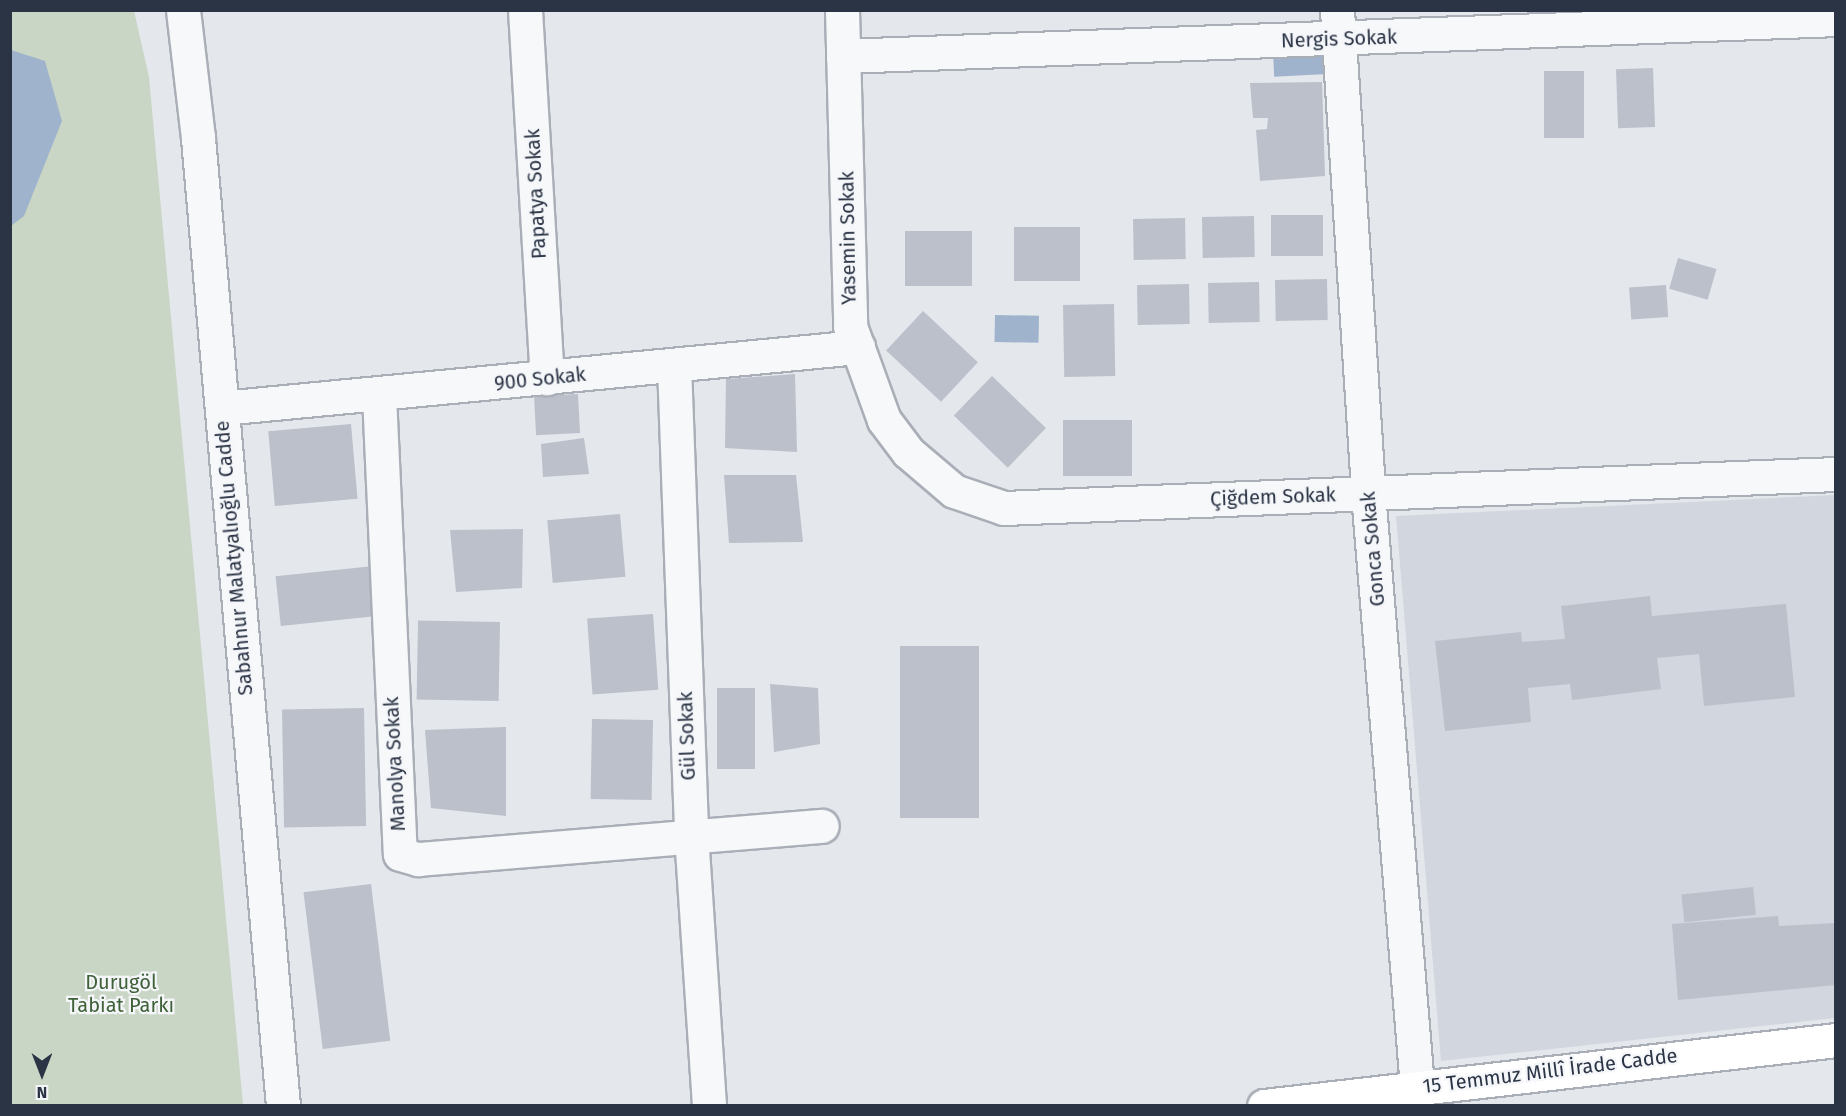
<!DOCTYPE html>
<meta charset="utf-8">
<style>
body{margin:0}
#map{position:relative;width:1846px;height:1116px;overflow:hidden;background:#e4e7ec;font-family:"Fira Sans",sans-serif}
div>[style]{position:absolute}
.built>*{inset:0;background:#d2d6de}
.green>*{inset:0;background:#c9d6c5}
.water>*{inset:0;background:#9fb4cc;transform-origin:0 0}
.building>*{inset:0;background:#bbc0ca;transform-origin:0 0}
.roads{filter:drop-shadow(2px 0 #a9aeb7) drop-shadow(-2px 0 #a9aeb7) drop-shadow(0 2px #a9aeb7) drop-shadow(0 -2px #a9aeb7)}
.minor>*{height:33px;margin:-16.5px;padding:0 16.5px;transform-origin:16.5px;border-radius:16.5px;background:#f7f8fa}
.major>*{height:33px;margin:-16.5px;padding:0 16.5px;transform-origin:16.5px;border-radius:16.5px;background:#fff}
span{translate:-50% -50%;white-space:nowrap;text-align:center;line-height:1.15;-webkit-text-stroke:4.5px #f4f6f9;paint-order:stroke}
.street-label{font-size:20px;color:#2b3445}
.park-label{font-size:20px;color:#3f6138}
.frame{position:absolute;inset:0;border:12px solid #2b3445;pointer-events:none}
.north{position:absolute;left:12px;top:1044px;width:60px;height:60px;-webkit-text-stroke:4px #f4f6f9;paint-order:stroke;rotate:180deg;font-size:16px;font-weight:700;line-height:24px;text-align:center;color:#2b3445}
.north::after{content:'';display:block;margin:auto;width:21px;height:27px;background:#2b3445;clip-path:polygon(50% 0,100% 100%,50% 72%,0 100%)}
</style>
<div id="map">
<div class="built">
<i style="clip-path:polygon(1835px 495px,1835px 1018px,1441px 1061px,1396px 516px)"></i>
</div>
<div class="green">
<i style="clip-path:polygon(10px 11px,134px 11px,149px 77px,243px 1105px,11px 1105px)"></i>
</div>
<div class="water">
<i style="clip-path:polygon(11px 50px,45px 61px,62px 121px,24px 216px,11px 226px)"></i>
<i style="left:1326px;top:52px;width:22px;height:53px;rotate:87deg"></i>
<i style="left:995px;top:315px;width:44px;height:27px;rotate:1deg"></i>
</div>
<div class="building">
<i style="left:1653px;top:68px;width:59px;height:37px;rotate:88deg"></i>
<i style="left:1584px;top:71px;width:67px;height:40px;rotate:90deg"></i>
<i style="clip-path:polygon(1322px 82px,1325px 176px,1260px 181px,1256px 130px,1267px 129px,1268px 118px,1253px 118px,1250px 83px)"></i>
<i style="left:1323px;top:215px;width:41px;height:52px;rotate:90deg"></i>
<i style="left:1254px;top:216px;width:41px;height:52px;rotate:89deg"></i>
<i style="left:1185px;top:218px;width:41px;height:52px;rotate:89deg"></i>
<i style="left:1014px;top:227px;width:66px;height:54px"></i>
<i style="left:972px;top:231px;width:55px;height:67px;rotate:90deg"></i>
<i style="left:1678px;top:258px;width:40px;height:32px;rotate:16deg"></i>
<i style="left:1327px;top:279px;width:41px;height:52px;rotate:89deg"></i>
<i style="left:1259px;top:282px;width:40px;height:51px;rotate:89deg"></i>
<i style="left:1189px;top:284px;width:40px;height:52px;rotate:89deg"></i>
<i style="left:1666px;top:285px;width:32px;height:37px;rotate:86deg"></i>
<i style="left:1114px;top:304px;width:72px;height:51px;rotate:89deg"></i>
<i style="left:923px;top:311px;width:75px;height:54px;rotate:43deg"></i>
<i style="clip-path:polygon(795px 374px,797px 452px,725px 448px,726px 379px)"></i>
<i style="left:992px;top:376px;width:75px;height:55px;rotate:44deg"></i>
<i style="left:578px;top:394px;width:39px;height:44px;rotate:87deg"></i>
<i style="left:1063px;top:420px;width:69px;height:56px"></i>
<i style="left:351px;top:424px;width:75px;height:83px;rotate:85deg"></i>
<i style="clip-path:polygon(584px 438px,589px 474px,543px 477px,541px 444px)"></i>
<i style="clip-path:polygon(724px 475px,796px 475px,803px 542px,729px 543px)"></i>
<i style="left:620px;top:514px;width:63px;height:73px;rotate:85deg"></i>
<i style="clip-path:polygon(523px 529px,522px 588px,456px 592px,450px 530px)"></i>
<i style="left:374px;top:566px;width:50px;height:99px;rotate:84deg"></i>
<i style="clip-path:polygon(1650px 596px,1652px 616px,1786px 604px,1795px 697px,1704px 706px,1699px 654px,1657px 658px,1661px 689px,1572px 700px,1570px 684px,1528px 688px,1531px 722px,1445px 731px,1435px 641px,1521px 632px,1522px 642px,1565px 639px,1561px 606px)"></i>
<i style="left:653px;top:614px;width:76px;height:66px;rotate:86deg"></i>
<i style="left:500px;top:622px;width:79px;height:82px;rotate:91deg"></i>
<i style="left:900px;top:646px;width:79px;height:172px"></i>
<i style="clip-path:polygon(770px 684px,818px 688px,820px 744px,774px 752px)"></i>
<i style="left:717px;top:688px;width:38px;height:81px"></i>
<i style="left:364px;top:708px;width:118px;height:82px;rotate:89deg"></i>
<i style="left:592px;top:719px;width:61px;height:80px;rotate:1deg"></i>
<i style="clip-path:polygon(506px 727px,506px 816px,431px 808px,425px 730px)"></i>
<i style="left:371px;top:884px;width:158px;height:68px;rotate:83deg"></i>
<i style="left:1753px;top:887px;width:28px;height:72px;rotate:84deg"></i>
<i style="clip-path:polygon(1778px 916px,1779px 926px,1836px 923px,1836px 985px,1678px 1000px,1672px 924px)"></i>
</div>
<div class="roads">
<div class="minor">
<i style="left:183px;top:10px;width:129px;rotate:83.3deg"></i>
<i style="left:198px;top:138px;width:972px;rotate:84.98deg"></i>
<i style="left:525px;top:10px;width:369px;rotate:86.6deg"></i>
<i style="left:842px;top:10px;width:316px;rotate:88.5deg"></i>
<i style="left:850px;top:326px;width:100px;rotate:70.1deg"></i>
<i style="left:884px;top:420px;width:40px;rotate:53deg"></i>
<i style="left:908px;top:452px;width:60px;rotate:40.3deg"></i>
<i style="left:954px;top:491px;width:53px;rotate:18.8deg"></i>
<i style="left:1004px;top:508px;width:833px;rotate:-2.34deg"></i>
<i style="left:1337px;top:10px;width:484px;rotate:86.3deg"></i>
<i style="left:1368px;top:493px;width:596px;rotate:85.28deg"></i>
<i style="left:843px;top:56px;width:994px;rotate:-2.13deg"></i>
<i style="left:674px;top:365px;width:469px;rotate:87.9deg"></i>
<i style="left:691px;top:834px;width:273px;rotate:86.2deg"></i>
<i style="left:379px;top:395px;width:459px;rotate:87.4deg"></i>
<i style="left:400px;top:854px;width:19px;rotate:16deg"></i>
<i style="left:418px;top:859px;width:405px;rotate:-4.7deg"></i>
<i style="left:222px;top:408px;width:639px;rotate:-5.48deg"></i>
</div>
<div class="major">
<i style="left:1264px;top:1106px;width:576px;rotate:-6.58deg"></i>
</div>
</div>
<div class="street-label">
<span style="left:1339px;top:39px;rotate:-2deg">Nergis Sokak</span>
<span style="left:536px;top:194px;rotate:-93deg">Papatya Sokak</span>
<span style="left:848px;top:238px;rotate:-91deg">Yasemin Sokak</span>
<span style="left:540px;top:379px;rotate:-6deg">900 Sokak</span>
<span style="left:1273px;top:497px;rotate:-2deg">Çiğdem Sokak</span>
<span style="left:1373px;top:549px;rotate:-95deg">Gonca Sokak</span>
<span style="left:234px;top:558px;rotate:-95deg">Sabahnur Malatyalıoğlu Cadde</span>
<span style="left:687px;top:736px;rotate:-92deg">Gül Sokak</span>
<span style="left:395px;top:764px;rotate:-93deg">Manolya Sokak</span>
<span style="left:1550px;top:1071px;rotate:-7deg">15 Temmuz Millî İrade Cadde</span>
</div>
<div class="park-label">
<span style="left:121px;top:994px">Durugöl<br>Tabiat Parkı</span>
</div>
<div class="frame"></div>
<div class="north">N</div>
</div>
